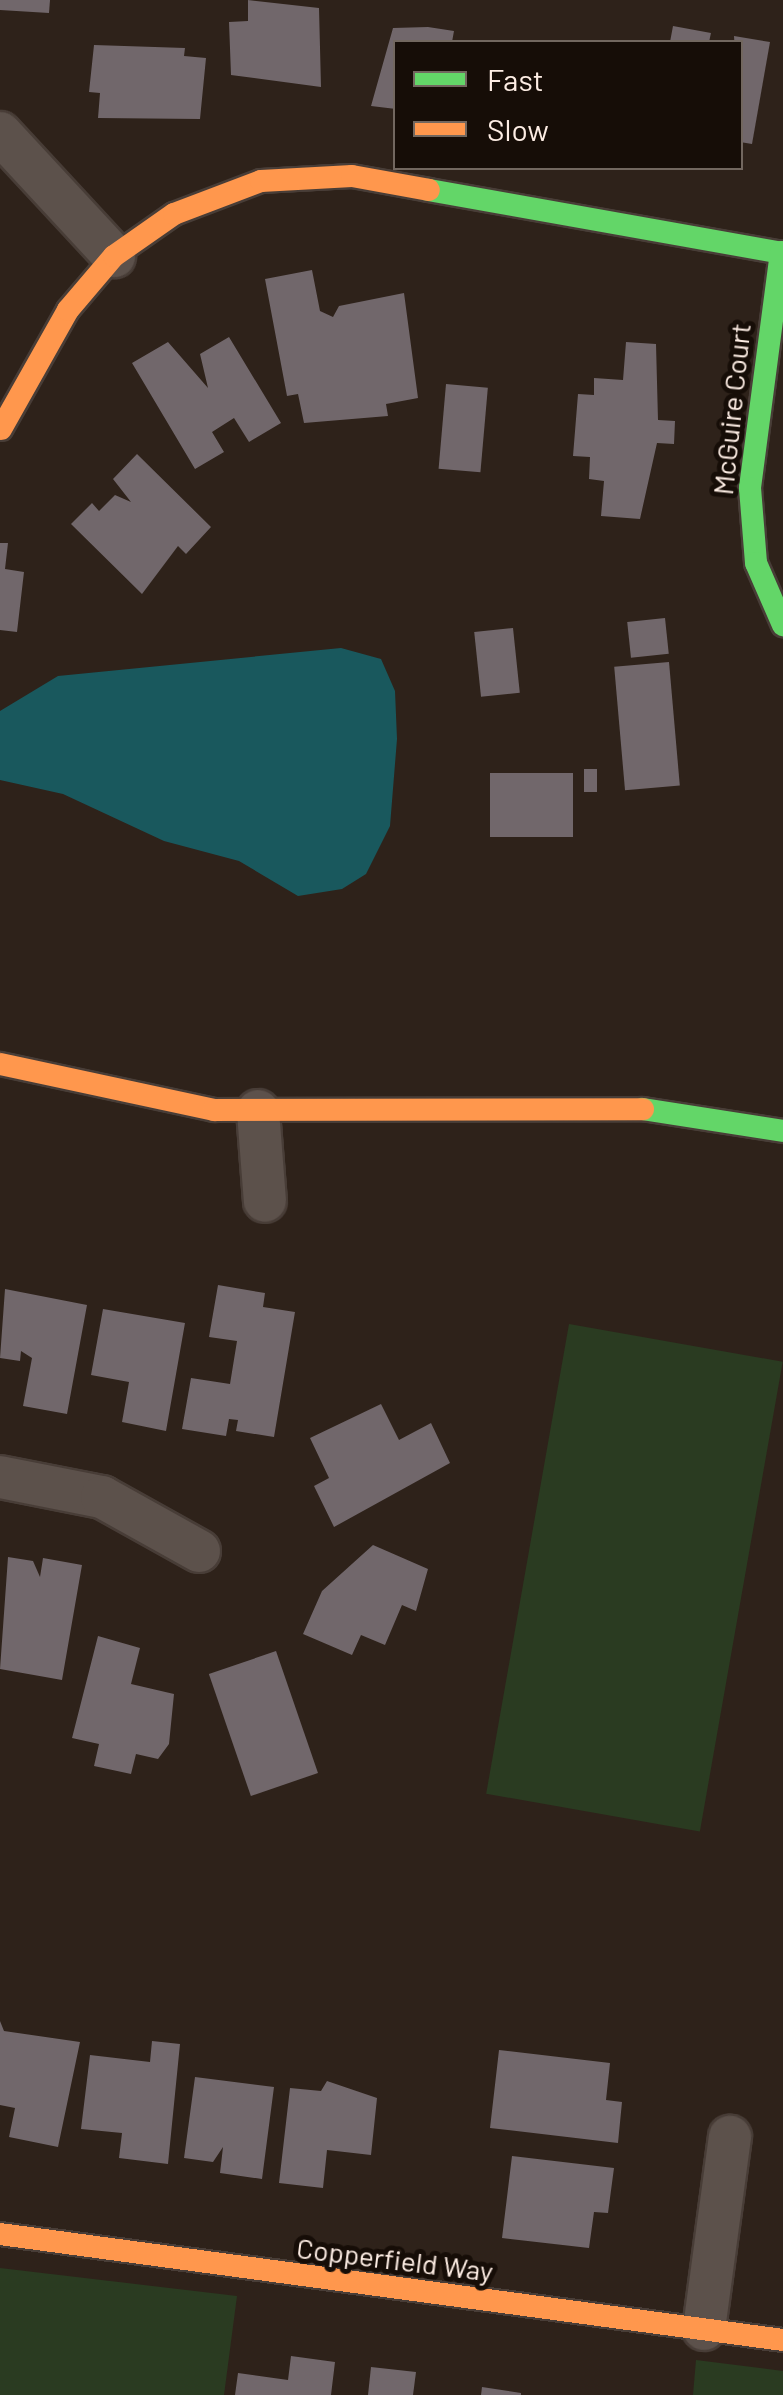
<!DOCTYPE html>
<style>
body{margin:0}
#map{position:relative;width:783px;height:2395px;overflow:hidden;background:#2e221a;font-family:Barlow,sans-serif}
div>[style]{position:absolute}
.green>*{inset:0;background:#2a3b21;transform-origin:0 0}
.water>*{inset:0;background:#19585d}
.building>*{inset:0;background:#71676b;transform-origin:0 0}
.roads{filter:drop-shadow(2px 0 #483d37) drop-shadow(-2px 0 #483d37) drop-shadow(0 2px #483d37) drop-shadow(0 -2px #483d37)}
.street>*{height:42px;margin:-21px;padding:0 21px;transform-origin:21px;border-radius:21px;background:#5c514b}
.fast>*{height:22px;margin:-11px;padding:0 11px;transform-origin:11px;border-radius:11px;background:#63d668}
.slow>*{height:22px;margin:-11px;padding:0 11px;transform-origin:11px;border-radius:11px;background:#ff974d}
span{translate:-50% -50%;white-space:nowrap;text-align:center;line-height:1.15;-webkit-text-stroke:10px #160d07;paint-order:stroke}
.street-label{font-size:28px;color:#fdede4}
.legend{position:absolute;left:393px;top:40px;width:350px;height:130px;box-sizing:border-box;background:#160d07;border:2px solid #72675f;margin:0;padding:12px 18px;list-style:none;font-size:30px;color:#fdede4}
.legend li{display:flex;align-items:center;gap:20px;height:50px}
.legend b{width:50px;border:2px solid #72675f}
</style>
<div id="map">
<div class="green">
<i style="left:569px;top:1324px;width:217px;height:477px;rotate:10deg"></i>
<i style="clip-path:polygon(0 2268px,237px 2296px,224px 2395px,0 2395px)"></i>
<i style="clip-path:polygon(696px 2360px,783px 2371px,783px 2395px,693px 2395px)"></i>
</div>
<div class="water">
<i style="clip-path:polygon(341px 648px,381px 659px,395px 691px,397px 739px,390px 826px,366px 874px,342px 889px,298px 896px,239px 861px,164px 841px,63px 794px,0 780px,0 711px,58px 676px)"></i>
</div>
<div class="building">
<i style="clip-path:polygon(0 0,50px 0,49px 13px,0 10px)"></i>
<i style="clip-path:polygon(248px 0,319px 8px,321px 87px,231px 75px,229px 22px,248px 21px)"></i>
<i style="clip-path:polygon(673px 26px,711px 33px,709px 42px,670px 42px)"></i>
<i style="clip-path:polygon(428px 27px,454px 31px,452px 42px,396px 42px,396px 109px,371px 106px,393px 28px)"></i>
<i style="clip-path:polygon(734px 36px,770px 42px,752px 144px,740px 142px)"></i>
<i style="clip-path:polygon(94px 45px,185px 48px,184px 56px,206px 58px,200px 119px,98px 118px,100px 93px,89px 92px)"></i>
<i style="clip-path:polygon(312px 270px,320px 311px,333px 317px,339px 306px,404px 293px,418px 398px,386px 404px,388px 416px,304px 423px,298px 394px,287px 396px,265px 279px)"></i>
<i style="clip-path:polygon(229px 337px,281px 423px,249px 442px,234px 418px,212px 432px,224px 452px,195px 469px,132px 363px,168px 342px,208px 388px,200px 354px)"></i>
<i style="clip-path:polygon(626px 342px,656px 344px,658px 420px,675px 421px,674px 444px,657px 443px,640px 519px,601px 516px,604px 481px,589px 479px,590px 457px,573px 456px,578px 394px,594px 395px,594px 378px,623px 380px)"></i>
<i style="left:446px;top:384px;width:42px;height:85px;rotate:5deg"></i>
<i style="clip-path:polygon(137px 454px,211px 527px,186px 554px,178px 546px,142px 594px,71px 524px,92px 503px,99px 511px,115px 495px,131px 502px,113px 479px)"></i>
<i style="clip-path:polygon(0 543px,8px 543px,5px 569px,24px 572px,17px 632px,0 630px)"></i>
<i style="left:665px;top:618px;width:36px;height:38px;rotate:84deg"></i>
<i style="left:513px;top:628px;width:65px;height:39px;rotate:84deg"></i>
<i style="left:669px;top:662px;width:124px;height:55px;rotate:85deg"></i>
<i style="left:584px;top:769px;width:13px;height:23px"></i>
<i style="left:490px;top:773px;width:83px;height:64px"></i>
<i style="clip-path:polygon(218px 1285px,265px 1293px,263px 1307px,295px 1312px,274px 1437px,236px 1431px,238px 1420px,229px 1419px,226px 1436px,182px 1429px,191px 1378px,230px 1384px,237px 1341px,209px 1337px)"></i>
<i style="clip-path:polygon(5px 1289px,87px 1305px,67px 1414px,23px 1406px,32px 1358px,21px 1351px,20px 1361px,0 1358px)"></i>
<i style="clip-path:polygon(103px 1309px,185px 1323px,166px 1431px,122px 1422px,129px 1382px,91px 1375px)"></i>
<i style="clip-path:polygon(381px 1404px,399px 1440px,431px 1423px,450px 1463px,334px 1527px,314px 1486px,329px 1478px,310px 1438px)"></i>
<i style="clip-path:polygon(373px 1545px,428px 1569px,416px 1611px,402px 1605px,385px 1645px,361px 1635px,352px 1655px,303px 1634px,322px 1591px)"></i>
<i style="clip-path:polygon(8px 1557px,33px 1561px,40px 1577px,43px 1558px,82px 1565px,62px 1680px,0 1669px)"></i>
<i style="clip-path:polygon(98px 1636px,140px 1648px,131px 1684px,174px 1694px,169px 1744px,158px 1759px,136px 1754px,131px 1774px,94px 1766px,99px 1744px,72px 1738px)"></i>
<i style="left:276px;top:1651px;width:129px;height:71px;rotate:71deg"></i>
<i style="clip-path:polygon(0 2021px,4px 2031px,80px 2042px,58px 2147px,9px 2137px,15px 2108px,0 2105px)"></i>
<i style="clip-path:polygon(152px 2041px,180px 2044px,168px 2164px,119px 2158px,122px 2133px,81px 2129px,90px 2055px,150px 2062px)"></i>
<i style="clip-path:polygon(499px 2050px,610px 2063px,606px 2100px,622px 2102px,618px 2143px,490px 2128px)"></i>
<i style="clip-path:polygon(195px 2077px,274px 2087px,262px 2179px,220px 2173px,223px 2147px,213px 2162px,184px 2158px)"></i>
<i style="clip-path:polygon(327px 2081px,377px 2098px,371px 2155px,327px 2150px,323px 2188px,279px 2183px,290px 2088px,321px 2091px)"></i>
<i style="clip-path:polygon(512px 2156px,614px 2168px,608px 2213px,594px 2212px,589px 2248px,502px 2238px)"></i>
<i style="clip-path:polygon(291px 2356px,335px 2362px,331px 2395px,235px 2395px,238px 2373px,288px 2380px)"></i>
<i style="clip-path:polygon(371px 2367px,416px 2372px,413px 2395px,368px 2395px)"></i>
<i style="clip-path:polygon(482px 2387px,521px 2393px,521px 2395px,481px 2395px)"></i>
</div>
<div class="roads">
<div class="street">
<i style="left:0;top:133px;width:168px;rotate:47.2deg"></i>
<i style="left:258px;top:1111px;width:90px;rotate:85.6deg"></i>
<i style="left:0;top:1477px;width:104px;rotate:11.1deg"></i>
<i style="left:102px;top:1497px;width:111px;rotate:29.1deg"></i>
<i style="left:704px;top:2329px;width:194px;rotate:-82.3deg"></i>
</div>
<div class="fast">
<i style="left:429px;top:190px;width:360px;rotate:10.1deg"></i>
<i style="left:781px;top:252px;width:238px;rotate:97.5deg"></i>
<i style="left:750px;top:488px;width:75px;rotate:85.4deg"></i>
<i style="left:756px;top:563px;width:68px;rotate:66.5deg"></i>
<i style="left:643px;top:1109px;width:142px;rotate:8.9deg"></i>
</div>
<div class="slow">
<i style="left:1px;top:429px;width:137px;rotate:-60.6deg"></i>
<i style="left:68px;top:310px;width:71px;rotate:-49.6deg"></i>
<i style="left:114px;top:256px;width:73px;rotate:-35deg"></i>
<i style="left:174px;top:214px;width:93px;rotate:-20.8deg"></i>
<i style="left:261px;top:181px;width:91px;rotate:-3.1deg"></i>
<i style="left:352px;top:176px;width:78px;rotate:10.3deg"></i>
<i style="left:0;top:1064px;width:219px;rotate:12.1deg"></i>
<i style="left:214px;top:1110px;width:429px;rotate:-0.1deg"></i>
<i style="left:0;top:2234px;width:790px;rotate:7.71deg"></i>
</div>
</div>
<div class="street-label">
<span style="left:731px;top:409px;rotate:-84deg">McGuire Court</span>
<span style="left:395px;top:2259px;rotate:7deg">Copperfield Way</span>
</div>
<ul class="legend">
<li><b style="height:12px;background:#63d668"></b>Fast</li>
<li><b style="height:12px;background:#ff974d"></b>Slow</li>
</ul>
</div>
